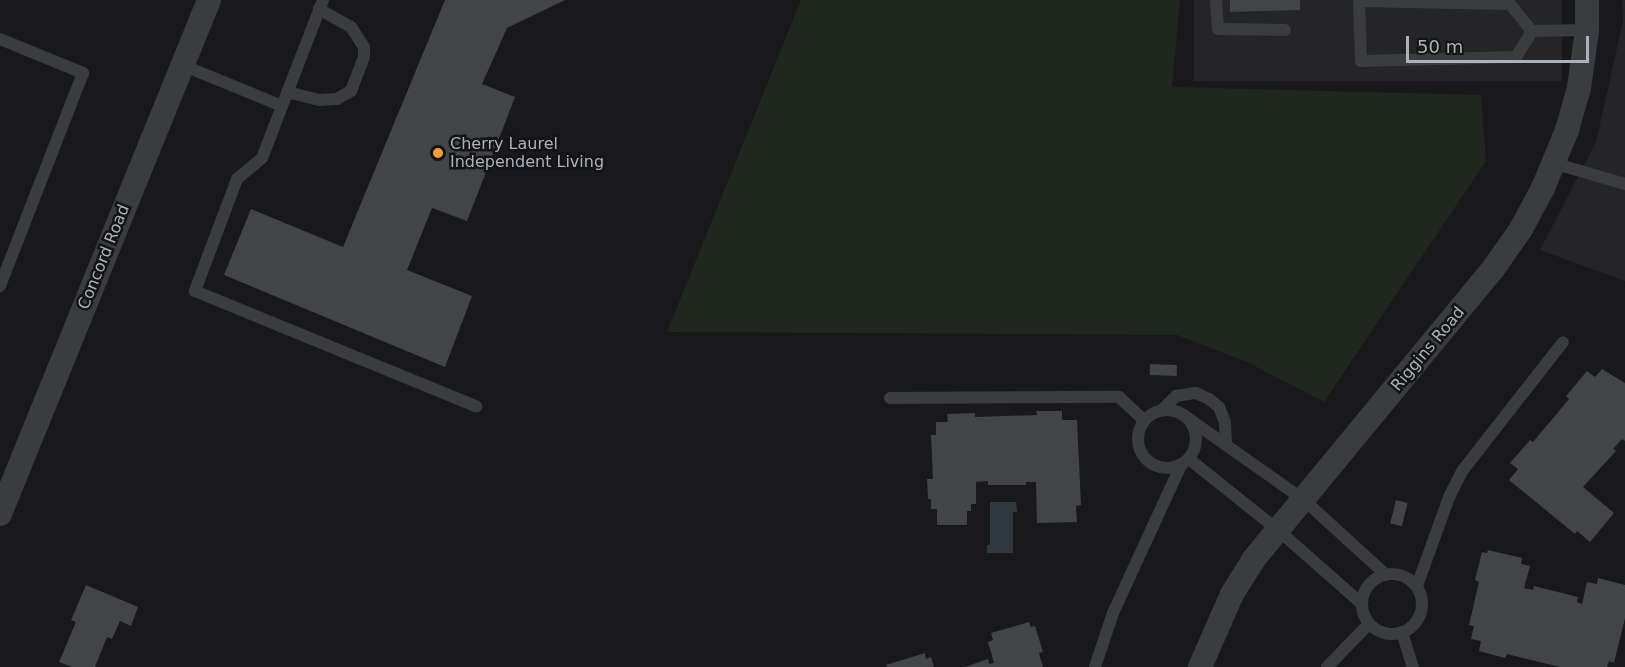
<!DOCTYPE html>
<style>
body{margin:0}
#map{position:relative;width:1625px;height:667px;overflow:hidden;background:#19191b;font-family:"DejaVu Sans",sans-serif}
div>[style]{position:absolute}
.built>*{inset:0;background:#252528;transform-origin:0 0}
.green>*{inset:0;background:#1f271f}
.water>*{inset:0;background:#2e3a40}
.building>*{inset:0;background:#434448;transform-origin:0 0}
.service>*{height:12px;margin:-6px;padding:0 6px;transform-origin:6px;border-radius:6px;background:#3a3c40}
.service>.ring{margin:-6px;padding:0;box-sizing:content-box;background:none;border:12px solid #3a3c40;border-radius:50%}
.minor>*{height:24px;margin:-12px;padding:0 12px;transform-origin:12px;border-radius:12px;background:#3a3c40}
.dots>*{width:16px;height:16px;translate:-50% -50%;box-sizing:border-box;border:3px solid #141416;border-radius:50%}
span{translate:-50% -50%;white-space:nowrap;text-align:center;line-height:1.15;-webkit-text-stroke:5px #141416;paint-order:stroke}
.poi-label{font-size:16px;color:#abb2bb}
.left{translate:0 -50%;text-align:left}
.street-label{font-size:16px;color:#abb2bb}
.scale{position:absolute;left:1406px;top:36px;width:183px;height:27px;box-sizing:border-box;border:3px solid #abb2bb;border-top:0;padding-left:8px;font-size:18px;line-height:21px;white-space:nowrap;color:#abb2bb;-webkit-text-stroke:4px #141416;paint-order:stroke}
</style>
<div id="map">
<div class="built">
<i style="left:1194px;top:0;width:368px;height:81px"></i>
<i style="clip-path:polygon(1622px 0,1625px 0,1625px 281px,1540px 250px,1596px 142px,1623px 21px)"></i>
</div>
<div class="green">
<i style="clip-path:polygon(801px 0,1180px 0,1172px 87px,1481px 95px,1486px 161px,1324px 402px,1249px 363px,1177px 335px,667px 332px)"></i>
</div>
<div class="water">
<i style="clip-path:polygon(990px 502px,1016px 502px,1017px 512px,1013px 512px,1013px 553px,987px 553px,987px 545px,990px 545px)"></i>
</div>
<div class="building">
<i style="clip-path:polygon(445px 0,565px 0,507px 28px,482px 84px,515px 97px,467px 221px,432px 208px,407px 270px,472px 296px,445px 367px,224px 275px,251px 209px,343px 247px)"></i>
<i style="clip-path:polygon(1230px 0,1300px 0,1300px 10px,1230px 12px)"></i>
<i style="left:1150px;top:364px;width:27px;height:11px;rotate:2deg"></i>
<i style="clip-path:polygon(1602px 369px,1625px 383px,1625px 441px,1622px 439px,1613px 449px,1616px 451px,1583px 487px,1614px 513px,1590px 542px,1577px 531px,1575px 534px,1509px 480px,1518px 469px,1510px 463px,1530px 440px,1533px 442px,1569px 399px,1566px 396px,1587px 371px,1595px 377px)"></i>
<i style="clip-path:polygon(1036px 411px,1062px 411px,1062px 420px,1077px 420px,1081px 505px,1076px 506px,1077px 522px,1037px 523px,1036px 482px,1026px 482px,1026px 485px,988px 485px,988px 481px,976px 482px,976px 504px,971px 504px,971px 511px,967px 511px,967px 525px,937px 525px,937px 509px,931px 509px,931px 499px,928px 499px,927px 479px,933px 479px,931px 435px,936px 435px,936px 422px,948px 422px,947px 414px,975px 413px,975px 417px,1037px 415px)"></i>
<i style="left:1396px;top:500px;width:12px;height:24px;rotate:14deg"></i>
<i style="clip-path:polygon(1488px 550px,1522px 558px,1521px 564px,1530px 566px,1524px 588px,1533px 590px,1534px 586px,1578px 597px,1577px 602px,1582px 604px,1587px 582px,1597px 584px,1598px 578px,1625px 585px,1625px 618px,1614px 663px,1609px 661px,1607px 667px,1560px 667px,1507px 654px,1505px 658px,1479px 651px,1481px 641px,1471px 639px,1474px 626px,1469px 625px,1479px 582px,1475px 580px,1482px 552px,1487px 553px)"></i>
<i style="clip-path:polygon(86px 585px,138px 607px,131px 626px,120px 621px,112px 639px,107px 637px,95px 667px,72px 667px,59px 662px,76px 622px,71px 620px)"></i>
<i style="clip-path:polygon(1029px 622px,1031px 627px,1035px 626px,1043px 652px,1039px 653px,1043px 667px,965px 667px,988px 659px,989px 664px,994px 663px,988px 642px,993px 640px,991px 633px)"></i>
<i style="clip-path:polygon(925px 653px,926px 659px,931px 657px,934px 667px,887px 667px,886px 665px)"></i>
</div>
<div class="service">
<i style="left:323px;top:0;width:169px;rotate:111.1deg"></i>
<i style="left:262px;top:158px;width:33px;rotate:140deg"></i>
<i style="left:237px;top:179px;width:120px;rotate:110.6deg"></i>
<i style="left:195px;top:291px;width:304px;rotate:22.3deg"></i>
<i style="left:1216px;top:0;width:29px;rotate:86deg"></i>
<i style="left:1218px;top:29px;width:67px;rotate:0.9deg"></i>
<i style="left:1359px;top:0;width:61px;rotate:88.1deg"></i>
<i style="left:1361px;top:61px;width:155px;rotate:-1.5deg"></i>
<i style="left:1516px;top:57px;width:31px;rotate:-58deg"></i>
<i style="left:1359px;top:1px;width:151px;rotate:1.1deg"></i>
<i style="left:1510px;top:4px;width:35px;rotate:51deg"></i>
<i style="left:1532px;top:31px;width:55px;rotate:-1deg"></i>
<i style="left:0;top:39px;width:90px;rotate:22.3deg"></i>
<i style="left:83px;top:73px;width:229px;rotate:111.3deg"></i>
<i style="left:182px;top:65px;width:108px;rotate:22.3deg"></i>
<i style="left:287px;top:92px;width:34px;rotate:14deg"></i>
<i style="left:320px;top:100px;width:17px;rotate:-3deg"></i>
<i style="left:337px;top:99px;width:16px;rotate:-30deg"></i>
<i style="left:351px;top:91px;width:36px;rotate:-69deg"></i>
<i style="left:364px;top:57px;width:10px;rotate:-90deg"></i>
<i style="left:364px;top:47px;width:24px;rotate:-123deg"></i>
<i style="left:351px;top:27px;width:37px;rotate:-151deg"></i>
<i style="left:1553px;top:163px;width:75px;rotate:16.3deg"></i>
<i style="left:890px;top:398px;width:229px;rotate:-0.3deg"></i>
<i style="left:1119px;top:397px;width:34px;rotate:43deg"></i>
<i class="ring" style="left:1138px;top:410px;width:46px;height:46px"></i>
<i style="left:1162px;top:410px;width:20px;rotate:-45deg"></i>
<i style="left:1176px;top:396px;width:20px;rotate:-9deg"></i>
<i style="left:1196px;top:393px;width:14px;rotate:25deg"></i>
<i style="left:1209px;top:399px;width:13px;rotate:39deg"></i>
<i style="left:1219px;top:407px;width:17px;rotate:69deg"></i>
<i style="left:1225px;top:423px;width:21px;rotate:87deg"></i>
<i style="left:1182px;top:414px;width:149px;rotate:35.2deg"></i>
<i style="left:1304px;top:500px;width:110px;rotate:42.4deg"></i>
<i style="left:1189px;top:459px;width:114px;rotate:38.6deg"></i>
<i style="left:1278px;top:530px;width:112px;rotate:41.4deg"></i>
<i class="ring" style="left:1362px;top:574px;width:48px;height:48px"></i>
<i style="left:1417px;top:586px;width:95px;rotate:-70.2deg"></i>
<i style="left:1449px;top:497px;width:30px;rotate:-63deg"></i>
<i style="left:1463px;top:470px;width:162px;rotate:-52deg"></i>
<i style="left:1402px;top:632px;width:37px;rotate:73deg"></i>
<i style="left:1095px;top:667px;width:57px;rotate:-71.6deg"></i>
<i style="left:1113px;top:613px;width:163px;rotate:-65.3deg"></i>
<i style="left:1327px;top:667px;width:60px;rotate:-45.7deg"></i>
</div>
<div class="minor">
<i style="left:0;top:514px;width:555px;rotate:-67.87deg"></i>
<i style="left:1200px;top:667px;width:80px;rotate:-66.3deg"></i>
<i style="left:1232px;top:594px;width:40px;rotate:-58deg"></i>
<i style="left:1253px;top:560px;width:377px;rotate:-50.5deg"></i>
<i style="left:1493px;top:269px;width:49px;rotate:-55deg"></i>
<i style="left:1521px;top:229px;width:47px;rotate:-61.8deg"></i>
<i style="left:1543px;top:188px;width:63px;rotate:-67.5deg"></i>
<i style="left:1567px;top:130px;width:44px;rotate:-74.1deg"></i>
<i style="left:1579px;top:88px;width:59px;rotate:-82.1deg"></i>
<i style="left:1587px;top:30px;width:30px;rotate:-90deg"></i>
</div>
<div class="dots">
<i style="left:438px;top:153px;background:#f49e38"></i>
</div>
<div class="poi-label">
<span class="left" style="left:450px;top:153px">Cherry Laurel<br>Independent Living</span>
</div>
<div class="street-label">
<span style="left:104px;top:257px;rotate:-68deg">Concord Road</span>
<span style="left:1428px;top:349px;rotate:-50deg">Riggins Road</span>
</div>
<div class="scale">50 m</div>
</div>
